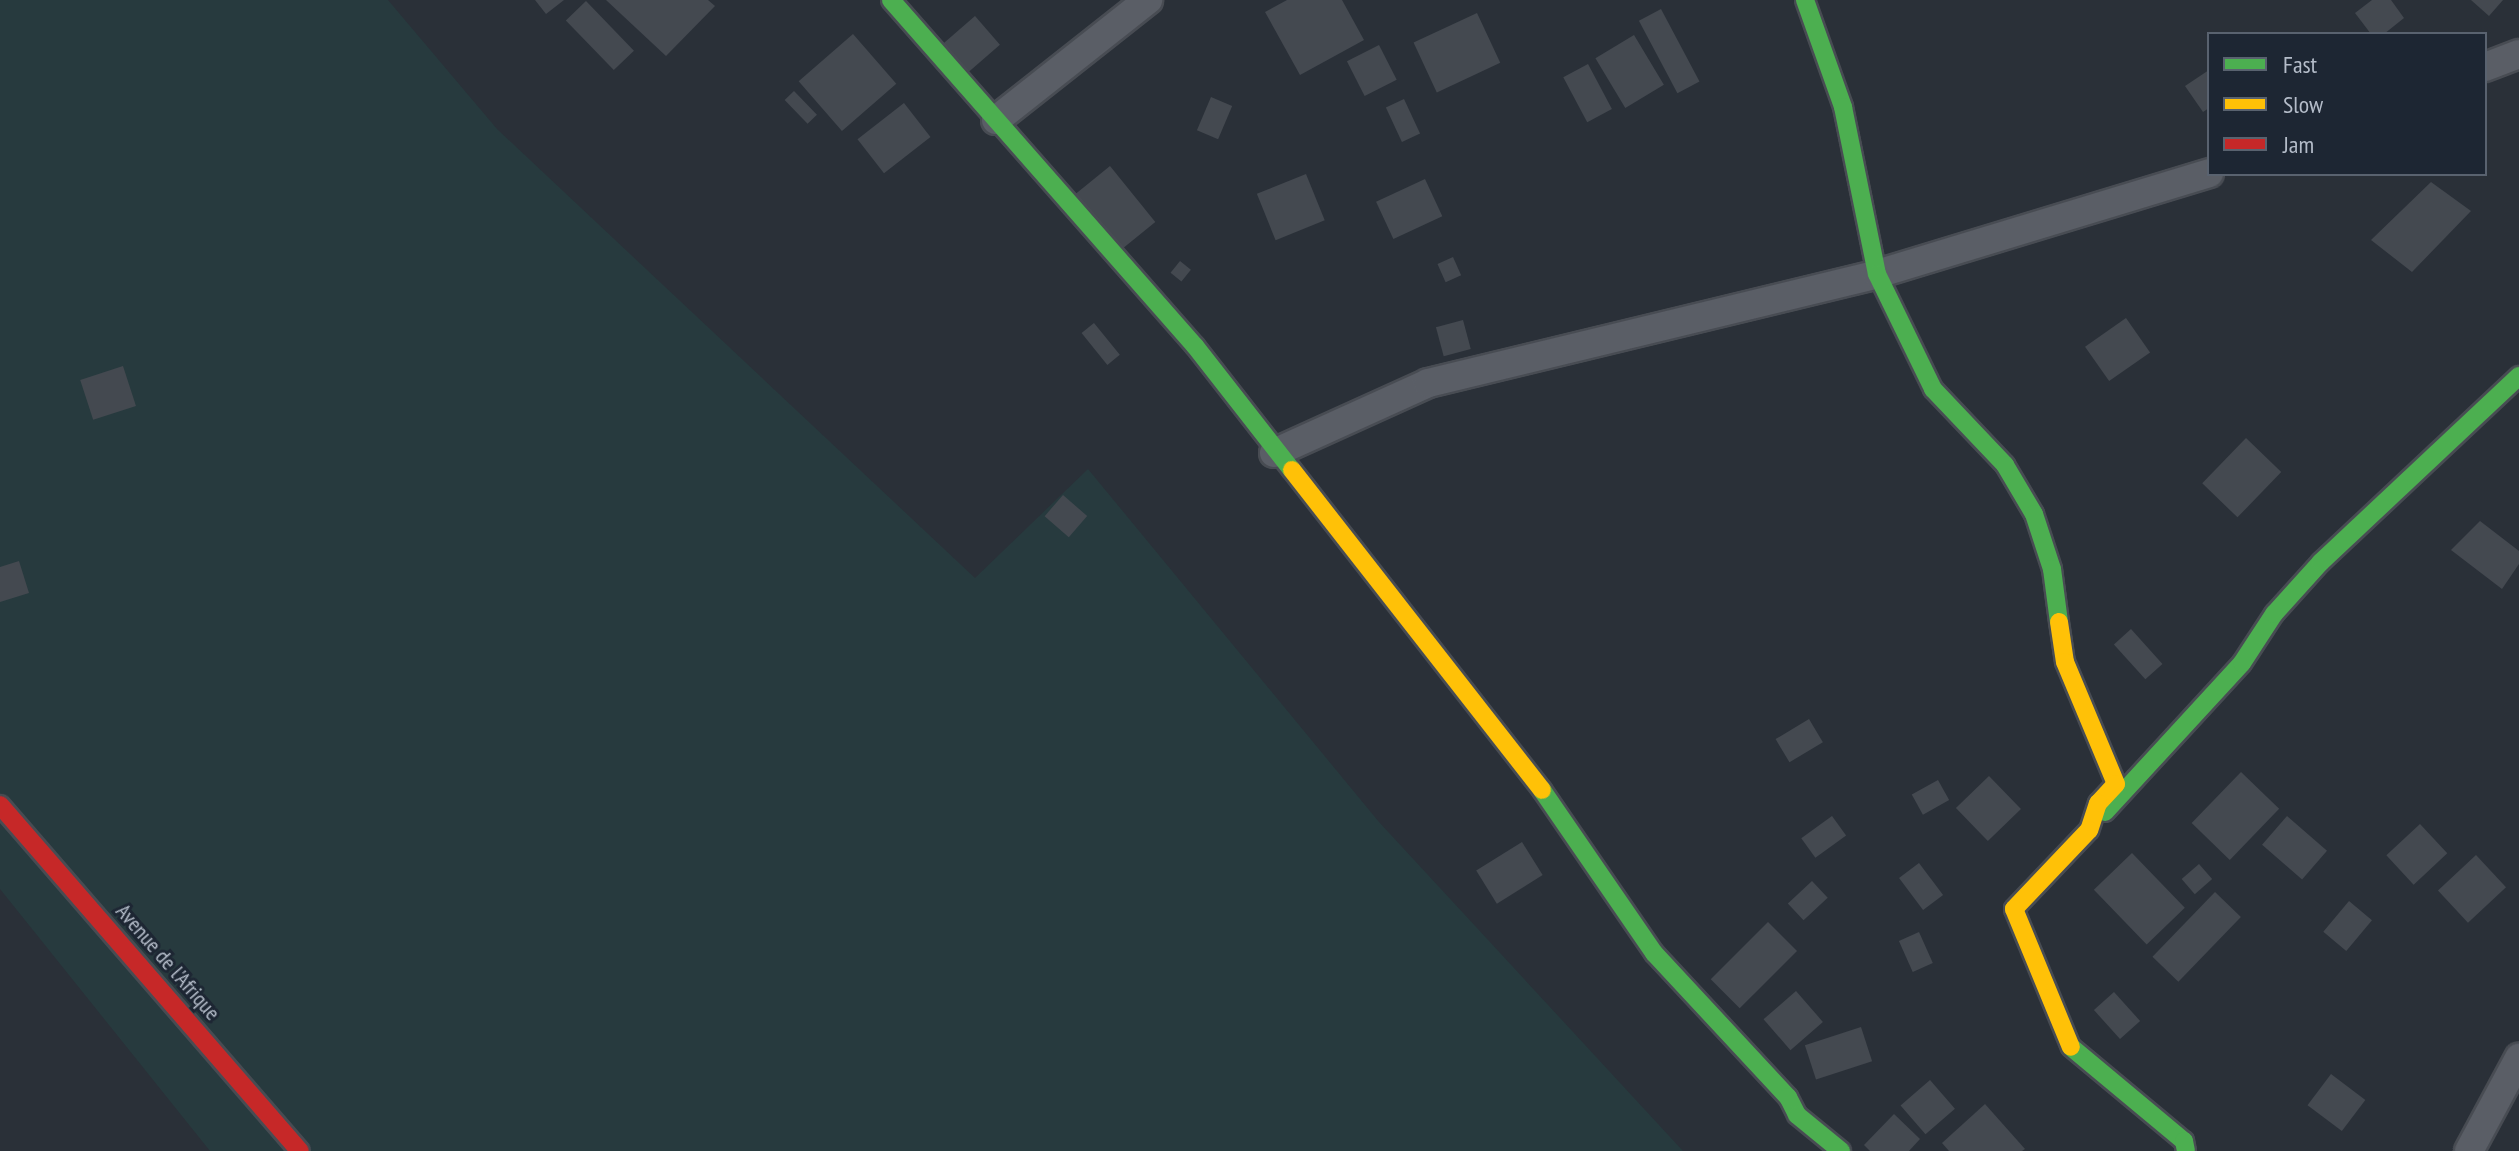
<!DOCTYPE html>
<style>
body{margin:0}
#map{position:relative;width:2519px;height:1151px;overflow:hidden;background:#2a3038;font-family:"PT Sans Narrow",sans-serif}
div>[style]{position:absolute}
.green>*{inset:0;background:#273a3e}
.building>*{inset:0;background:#444950;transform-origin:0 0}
.roads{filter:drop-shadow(2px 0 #484c53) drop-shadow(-2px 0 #484c53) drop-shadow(0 2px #484c53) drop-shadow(0 -2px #484c53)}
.street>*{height:28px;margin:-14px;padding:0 14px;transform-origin:14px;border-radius:14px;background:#5a5e66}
.fast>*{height:18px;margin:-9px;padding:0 9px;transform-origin:9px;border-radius:9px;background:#4caf50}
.slow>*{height:18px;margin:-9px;padding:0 9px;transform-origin:9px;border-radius:9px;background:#ffc107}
.jam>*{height:18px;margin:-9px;padding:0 9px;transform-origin:9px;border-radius:9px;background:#c62828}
span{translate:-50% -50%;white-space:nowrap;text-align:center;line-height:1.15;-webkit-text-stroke:6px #1d2633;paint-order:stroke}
.street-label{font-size:22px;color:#b4bcc9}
.legend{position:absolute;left:2207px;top:32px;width:280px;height:144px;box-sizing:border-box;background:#1d2633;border:2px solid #59626f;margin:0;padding:10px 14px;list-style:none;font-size:24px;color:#b4bcc9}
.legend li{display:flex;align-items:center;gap:16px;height:40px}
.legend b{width:40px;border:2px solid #59626f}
</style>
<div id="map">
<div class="green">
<i style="clip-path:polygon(0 0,388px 0,497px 129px,975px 578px,1088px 469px,1379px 822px,1683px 1151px,210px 1151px,0 889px)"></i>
</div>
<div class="building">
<i style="clip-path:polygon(535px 0,564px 0,546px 14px)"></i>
<i style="clip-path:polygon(606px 0,708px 0,715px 6px,666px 56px)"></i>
<i style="clip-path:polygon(1287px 0,1342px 0,1364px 40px,1300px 75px,1265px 12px)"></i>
<i style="clip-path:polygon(2372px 0,2391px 0,2404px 18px,2384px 34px,2371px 34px,2355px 13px)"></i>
<i style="clip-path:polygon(2471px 0,2503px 0,2489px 16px)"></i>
<i style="left:586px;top:1px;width:69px;height:28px;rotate:46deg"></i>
<i style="left:1661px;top:9px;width:82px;height:25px;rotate:62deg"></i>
<i style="left:1477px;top:13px;width:55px;height:70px;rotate:65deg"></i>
<i style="left:975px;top:16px;width:38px;height:45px;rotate:49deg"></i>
<i style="left:853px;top:34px;width:66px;height:72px;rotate:49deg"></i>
<i style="left:1634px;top:35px;width:58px;height:45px;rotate:59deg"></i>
<i style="left:1379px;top:45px;width:39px;height:36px;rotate:63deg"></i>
<i style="left:1588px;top:64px;width:51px;height:28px;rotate:62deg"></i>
<i style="clip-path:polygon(2209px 70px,2209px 108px,2203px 112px,2185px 86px)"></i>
<i style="left:794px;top:91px;width:33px;height:13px;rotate:46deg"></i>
<i style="left:1211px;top:97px;width:23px;height:36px;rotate:23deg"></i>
<i style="left:1404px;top:99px;width:38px;height:20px;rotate:65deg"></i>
<i style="left:904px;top:103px;width:43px;height:59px;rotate:52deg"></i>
<i style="left:1110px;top:166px;width:72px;height:44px;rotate:51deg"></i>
<i style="left:1306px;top:174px;width:50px;height:53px;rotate:68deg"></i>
<i style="left:1425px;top:179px;width:41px;height:54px;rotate:65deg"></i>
<i style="clip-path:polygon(2431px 182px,2471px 211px,2412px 272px,2371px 240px)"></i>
<i style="left:1453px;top:257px;width:20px;height:17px;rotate:66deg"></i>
<i style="left:1180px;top:261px;width:14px;height:15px;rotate:39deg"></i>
<i style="left:2126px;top:318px;width:42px;height:50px;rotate:55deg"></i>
<i style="left:1463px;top:320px;width:30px;height:28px;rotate:75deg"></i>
<i style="left:1094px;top:323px;width:41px;height:16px;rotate:51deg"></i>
<i style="left:123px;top:366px;width:42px;height:45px;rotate:72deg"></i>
<i style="left:2246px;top:438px;width:49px;height:63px;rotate:44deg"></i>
<i style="left:1063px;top:495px;width:32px;height:28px;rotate:41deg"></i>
<i style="clip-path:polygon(2480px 521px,2519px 551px,2519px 564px,2502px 589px,2451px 550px)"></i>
<i style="clip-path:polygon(19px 561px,29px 593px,0 602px,0 567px)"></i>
<i style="left:2131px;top:629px;width:47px;height:23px;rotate:48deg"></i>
<i style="left:1809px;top:719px;width:27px;height:39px;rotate:59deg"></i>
<i style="left:2241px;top:772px;width:53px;height:71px;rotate:44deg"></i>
<i style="left:1989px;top:776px;width:46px;height:46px;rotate:46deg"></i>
<i style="left:1938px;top:780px;width:23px;height:30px;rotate:61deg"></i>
<i style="left:1832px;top:816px;width:24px;height:38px;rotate:54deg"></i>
<i style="left:2287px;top:816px;width:53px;height:38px;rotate:41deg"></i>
<i style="left:2420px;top:824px;width:40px;height:46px;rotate:47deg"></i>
<i style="left:1522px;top:842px;width:39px;height:54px;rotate:58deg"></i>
<i style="left:2132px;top:853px;width:76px;height:53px;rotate:46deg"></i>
<i style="left:2476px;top:855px;width:44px;height:52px;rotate:47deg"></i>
<i style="left:1919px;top:863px;width:40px;height:25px;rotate:53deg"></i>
<i style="left:2199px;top:864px;width:20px;height:23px;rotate:49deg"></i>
<i style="left:1812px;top:881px;width:23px;height:33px;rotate:47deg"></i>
<i style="left:2215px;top:892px;width:36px;height:90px;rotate:44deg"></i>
<i style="left:2349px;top:901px;width:30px;height:40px;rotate:40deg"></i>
<i style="left:1768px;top:922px;width:41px;height:81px;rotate:45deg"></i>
<i style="left:1919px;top:932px;width:34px;height:22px;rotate:66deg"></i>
<i style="left:1796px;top:991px;width:41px;height:43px;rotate:49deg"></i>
<i style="left:2114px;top:992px;width:39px;height:27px;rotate:48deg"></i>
<i style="left:1861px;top:1027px;width:36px;height:59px;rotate:72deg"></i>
<i style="left:2331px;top:1074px;width:43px;height:39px;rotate:37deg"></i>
<i style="left:1930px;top:1080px;width:38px;height:39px;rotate:49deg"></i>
<i style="clip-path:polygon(1985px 1104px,2025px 1149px,2022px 1151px,1949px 1151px,1942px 1143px)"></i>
<i style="clip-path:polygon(1894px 1114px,1920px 1139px,1909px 1151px,1870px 1151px,1864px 1145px)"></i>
</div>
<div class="roads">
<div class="street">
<i style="left:2485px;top:67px;width:36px;rotate:-21deg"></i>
<i style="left:996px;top:120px;width:194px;rotate:-38.3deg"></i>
<i style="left:1274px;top:453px;width:169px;rotate:-24.4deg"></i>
<i style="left:1428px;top:383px;width:462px;rotate:-13.6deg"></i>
<i style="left:1877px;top:274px;width:347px;rotate:-16.9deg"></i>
<i style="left:2469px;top:1151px;width:106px;rotate:-61.7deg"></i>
</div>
<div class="fast">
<i style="left:891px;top:0;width:461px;rotate:48.7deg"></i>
<i style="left:1195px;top:346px;width:157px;rotate:52deg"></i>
<i style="left:1805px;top:0;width:114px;rotate:70.4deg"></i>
<i style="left:1843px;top:107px;width:170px;rotate:78.5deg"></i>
<i style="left:1877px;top:274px;width:128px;rotate:64deg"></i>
<i style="left:1933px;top:389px;width:105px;rotate:46.5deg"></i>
<i style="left:2005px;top:465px;width:57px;rotate:59.4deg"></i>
<i style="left:2034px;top:514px;width:58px;rotate:71.9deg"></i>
<i style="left:2052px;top:569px;width:53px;rotate:82.5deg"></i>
<i style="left:1542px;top:790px;width:198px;rotate:55.5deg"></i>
<i style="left:1654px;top:953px;width:197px;rotate:47.1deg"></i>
<i style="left:1788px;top:1097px;width:20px;rotate:63deg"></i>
<i style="left:1797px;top:1115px;width:57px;rotate:39.3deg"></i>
<i style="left:2105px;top:812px;width:202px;rotate:-47.4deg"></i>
<i style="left:2242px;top:663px;width:59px;rotate:-56.9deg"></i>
<i style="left:2274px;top:614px;width:70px;rotate:-47.9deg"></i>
<i style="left:2321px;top:562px;width:272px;rotate:-43.2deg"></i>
<i style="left:2071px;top:1047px;width:147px;rotate:39.8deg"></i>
<i style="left:2184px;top:1141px;width:10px;rotate:79deg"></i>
</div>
<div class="slow">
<i style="left:1292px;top:470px;width:406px;rotate:52deg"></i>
<i style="left:2059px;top:622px;width:40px;rotate:81.5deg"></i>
<i style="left:2065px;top:662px;width:132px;rotate:67.3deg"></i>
<i style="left:2116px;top:784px;width:26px;rotate:133deg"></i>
<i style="left:2098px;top:803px;width:28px;rotate:108deg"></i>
<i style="left:2089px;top:830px;width:109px;rotate:133.5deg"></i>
<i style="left:2014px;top:909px;width:149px;rotate:67.6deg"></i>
</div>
<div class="jam">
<i style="left:0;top:805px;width:458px;rotate:49.1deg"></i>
</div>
</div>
<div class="street-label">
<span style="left:168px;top:962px;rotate:49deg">Avenue de l'Afrique</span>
</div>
<ul class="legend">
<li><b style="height:10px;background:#4caf50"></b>Fast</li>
<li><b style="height:10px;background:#ffc107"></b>Slow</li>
<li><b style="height:10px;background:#c62828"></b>Jam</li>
</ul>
</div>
